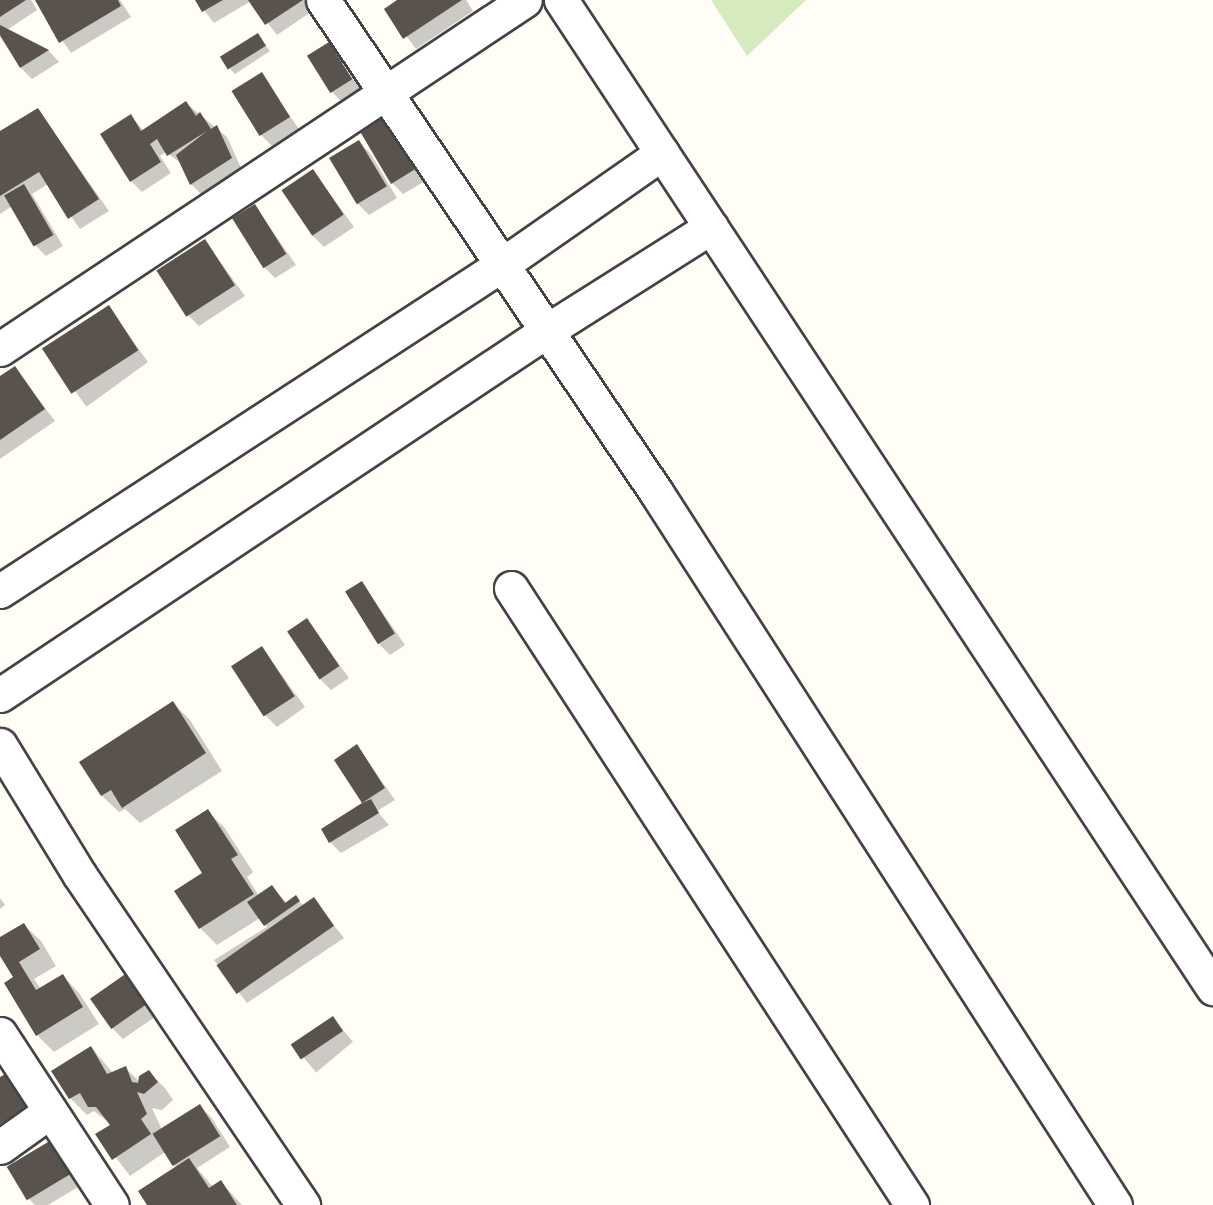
<!DOCTYPE html>
<style>
body{margin:0}
#map{position:relative;width:1213px;height:1205px;overflow:hidden;background:#fffdf5;font-family:Bitter,serif}
div>[style]{position:absolute}
.green>*{inset:0;background:#d5ebbd}
.shadow>*{inset:0;background:#0003;transform-origin:0 0}
.building>*{inset:0;background:#5a524d;transform-origin:0 0}
.roads{filter:drop-shadow(2px 0 #444) drop-shadow(-2px 0 #444) drop-shadow(0 2px #444) drop-shadow(0 -2px #444)}
.minor>*{height:33px;margin:-16.5px;padding:0 16.5px;transform-origin:16.5px;border-radius:16.5px;background:#fff}
span{translate:-50% -50%;white-space:nowrap;text-align:center;line-height:1.15;-webkit-text-stroke:6px #fff;paint-order:stroke}
</style>
<div id="map">
<div class="green">
<i style="clip-path:polygon(711px 0,806px 0,747px 56px)"></i>
</div>
<div class="shadow">
<i style="clip-path:polygon(0 0,31px 0,37px 10px,7px 30px,49px 51px,59px 62px,32px 79px,21px 68px,0 37px)"></i>
<i style="clip-path:polygon(120px 0,131px 17px,71px 53px,36px 2px)"></i>
<i style="clip-path:polygon(196px 0,308px 0,314px 10px,277px 35px,251px 1px,214px 23px)"></i>
<i style="clip-path:polygon(399px 0,466px 0,473px 11px,416px 49px,386px 9px)"></i>
<i style="clip-path:polygon(257px 35px,270px 51px,235px 74px,230px 69px)"></i>
<i style="clip-path:polygon(328px 44px,362px 91px,343px 103px,332px 92px)"></i>
<i style="clip-path:polygon(261px 74px,299px 129px,272px 146px,261px 135px)"></i>
<i style="clip-path:polygon(186px 103px,227px 137px,242px 170px,202px 195px,191px 184px,182px 164px,166px 152px,160px 156px,171px 173px,142px 192px,131px 181px,131px 116px,144px 131px)"></i>
<i style="clip-path:polygon(38px 110px,109px 211px,80px 229px,48px 184px,32px 194px,63px 246px,46px 256px,35px 245px,14px 205px,0 214px,0 133px)"></i>
<i style="clip-path:polygon(360px 128px,432px 177px,403px 194px,392px 183px)"></i>
<i style="clip-path:polygon(359px 142px,370px 153px,397px 198px,369px 215px,358px 204px)"></i>
<i style="clip-path:polygon(313px 171px,354px 227px,324px 247px,313px 236px)"></i>
<i style="clip-path:polygon(255px 206px,296px 265px,275px 278px,264px 267px)"></i>
<i style="clip-path:polygon(205px 241px,245px 296px,199px 326px,188px 315px)"></i>
<i style="left:108px;top:307px;width:68px;height:76px;rotate:54deg"></i>
<i style="clip-path:polygon(15px 368px,55px 421px,0 459px,0 378px)"></i>
<i style="clip-path:polygon(362px 583px,405px 645px,390px 655px,379px 644px)"></i>
<i style="clip-path:polygon(307px 620px,349px 678px,331px 690px,320px 679px)"></i>
<i style="clip-path:polygon(262px 648px,305px 707px,277px 727px,266px 716px)"></i>
<i style="clip-path:polygon(173px 703px,190px 720px,222px 771px,140px 823px,125px 809px,119px 812px,102px 796px,81px 762px)"></i>
<i style="clip-path:polygon(357px 746px,395px 800px,377px 811px,389px 825px,341px 853px,330px 842px,364px 803px,336px 760px)"></i>
<i style="clip-path:polygon(207px 811px,224px 827px,253px 872px,247px 877px,259px 896px,272px 887px,287px 903px,295px 897px,303px 905px,313px 899px,344px 938px,247px 1003px,214px 960px,267px 927px,260px 918px,217px 945px,200px 928px,176px 892px,204px 873px)"></i>
<i style="clip-path:polygon(0 898px,5px 905px,0 909px)"></i>
<i style="clip-path:polygon(24px 925px,41px 941px,56px 966px,34px 979px,41px 989px,63px 976px,79px 993px,99px 1024px,54px 1052px,37px 1035px,15px 978px,0 953px,0 939px)"></i>
<i style="clip-path:polygon(131px 972px,162px 1012px,123px 1039px,112px 1028px)"></i>
<i style="left:333px;top:1018px;width:31px;height:48px;rotate:50deg"></i>
<i style="clip-path:polygon(91px 1047px,113px 1073px,125px 1068px,140px 1082px,148px 1072px,165px 1088px,173px 1100px,162px 1110px,152px 1108px,162px 1130px,200px 1106px,211px 1117px,230px 1147px,197px 1168px,213px 1187px,221px 1182px,242px 1205px,149px 1205px,176px 1168px,165px 1152px,130px 1176px,98px 1134px,112px 1125px,94px 1111px,87px 1115px,70px 1098px)"></i>
<i style="clip-path:polygon(0 1079px,44px 1116px,0 1130px)"></i>
<i style="clip-path:polygon(53px 1141px,83px 1184px,48px 1205px,35px 1205px,29px 1199px)"></i>
</div>
<div class="building">
<i style="clip-path:polygon(0 0,26px 0,0 17px)"></i>
<i style="clip-path:polygon(35px 0,118px 0,121px 6px,59px 43px)"></i>
<i style="clip-path:polygon(195px 0,223px 0,202px 12px)"></i>
<i style="clip-path:polygon(248px 0,303px 0,265px 25px)"></i>
<i style="clip-path:polygon(397px 0,462px 0,403px 39px,384px 9px)"></i>
<i style="clip-path:polygon(0 25px,49px 50px,20px 68px,0 35px)"></i>
<i style="left:258px;top:33px;width:15px;height:45px;rotate:58deg"></i>
<i style="left:329px;top:42px;width:44px;height:26px;rotate:58deg"></i>
<i style="left:262px;top:72px;width:53px;height:36px;rotate:58deg"></i>
<i style="clip-path:polygon(186px 101px,196px 116px,200px 112px,211px 129px,217px 125px,232px 158px,190px 185px,176px 155px,207px 131px,167px 156px,157px 139px,150px 144px,161px 162px,130px 182px,100px 134px,131px 114px,141px 131px)"></i>
<i style="clip-path:polygon(396px 105px,422px 165px,391px 184px,358px 128px)"></i>
<i style="clip-path:polygon(38px 108px,99px 199px,68px 219px,39px 172px,0 196px,0 131px)"></i>
<i style="left:359px;top:140px;width:54px;height:35px;rotate:59deg"></i>
<i style="left:313px;top:169px;width:55px;height:38px;rotate:56deg"></i>
<i style="left:24px;top:184px;width:59px;height:23px;rotate:60deg"></i>
<i style="left:255px;top:204px;width:59px;height:27px;rotate:58deg"></i>
<i style="left:205px;top:239px;width:55px;height:58px;rotate:57deg"></i>
<i style="left:109px;top:305px;width:54px;height:80px;rotate:57deg"></i>
<i style="clip-path:polygon(15px 366px,45px 409px,0 440px,0 376px)"></i>
<i style="left:362px;top:581px;width:62px;height:20px;rotate:58deg"></i>
<i style="left:307px;top:618px;width:58px;height:24px;rotate:56deg"></i>
<i style="left:262px;top:646px;width:60px;height:37px;rotate:57deg"></i>
<i style="clip-path:polygon(173px 701px,206px 753px,122px 808px,111px 790px,101px 796px,79px 762px)"></i>
<i style="clip-path:polygon(357px 744px,385px 788px,362px 803px,371px 799px,379px 813px,329px 843px,321px 829px,362px 803px,334px 760px)"></i>
<i style="clip-path:polygon(208px 809px,238px 855px,231px 859px,254px 894px,199px 929px,174px 891px,202px 873px,175px 830px)"></i>
<i style="clip-path:polygon(272px 885px,285px 903px,296px 895px,300px 901px,264px 926px,247px 902px)"></i>
<i style="left:314px;top:897px;width:35px;height:119px;rotate:55deg"></i>
<i style="clip-path:polygon(24px 923px,40px 949px,19px 962px,36px 990px,63px 974px,83px 1007px,36px 1036px,4px 983px,13px 977px,0 956px,0 937px)"></i>
<i style="left:131px;top:970px;width:37px;height:50px;rotate:55deg"></i>
<i style="left:333px;top:1016px;width:18px;height:51px;rotate:56deg"></i>
<i style="clip-path:polygon(91px 1046px,107px 1074px,126px 1066px,132px 1082px,138px 1083px,139px 1076px,149px 1070px,158px 1082px,144px 1094px,137px 1092px,147px 1114px,141px 1119px,151px 1134px,112px 1160px,95px 1134px,110px 1125px,96px 1107px,88px 1107px,80px 1093px,69px 1099px,51px 1071px)"></i>
<i style="clip-path:polygon(14px 1069px,34px 1104px,0 1124px,0 1077px)"></i>
<i style="left:200px;top:1104px;width:38px;height:56px;rotate:58deg"></i>
<i style="left:53px;top:1139px;width:39px;height:54px;rotate:59deg"></i>
<i style="clip-path:polygon(189px 1158px,209px 1188px,221px 1180px,237px 1205px,147px 1205px,138px 1191px)"></i>
</div>
<div class="roads">
<div class="minor">
<i style="left:323px;top:0;width:594px;rotate:55.91deg"></i>
<i style="left:656px;top:492px;width:848px;rotate:57.23deg"></i>
<i style="left:561px;top:0;width:1184px;rotate:56.58deg"></i>
<i style="left:0;top:349px;width:630px;rotate:-33.61deg"></i>
<i style="left:511px;top:588px;width:736px;rotate:56.98deg"></i>
<i style="left:0;top:591px;width:600px;rotate:-33.03deg"></i>
<i style="left:503px;top:264px;width:194px;rotate:-34.9deg"></i>
<i style="left:0;top:695px;width:658px;rotate:-33.67deg"></i>
<i style="left:548px;top:330px;width:193px;rotate:-32.3deg"></i>
<i style="left:0;top:745px;width:151px;rotate:58.5deg"></i>
<i style="left:79px;top:874px;width:400px;rotate:55.9deg"></i>
<i style="left:0;top:1034px;width:204px;rotate:56.8deg"></i>
<i style="left:0;top:1147px;width:60px;rotate:-35.5deg"></i>
</div>
</div>
</div>
